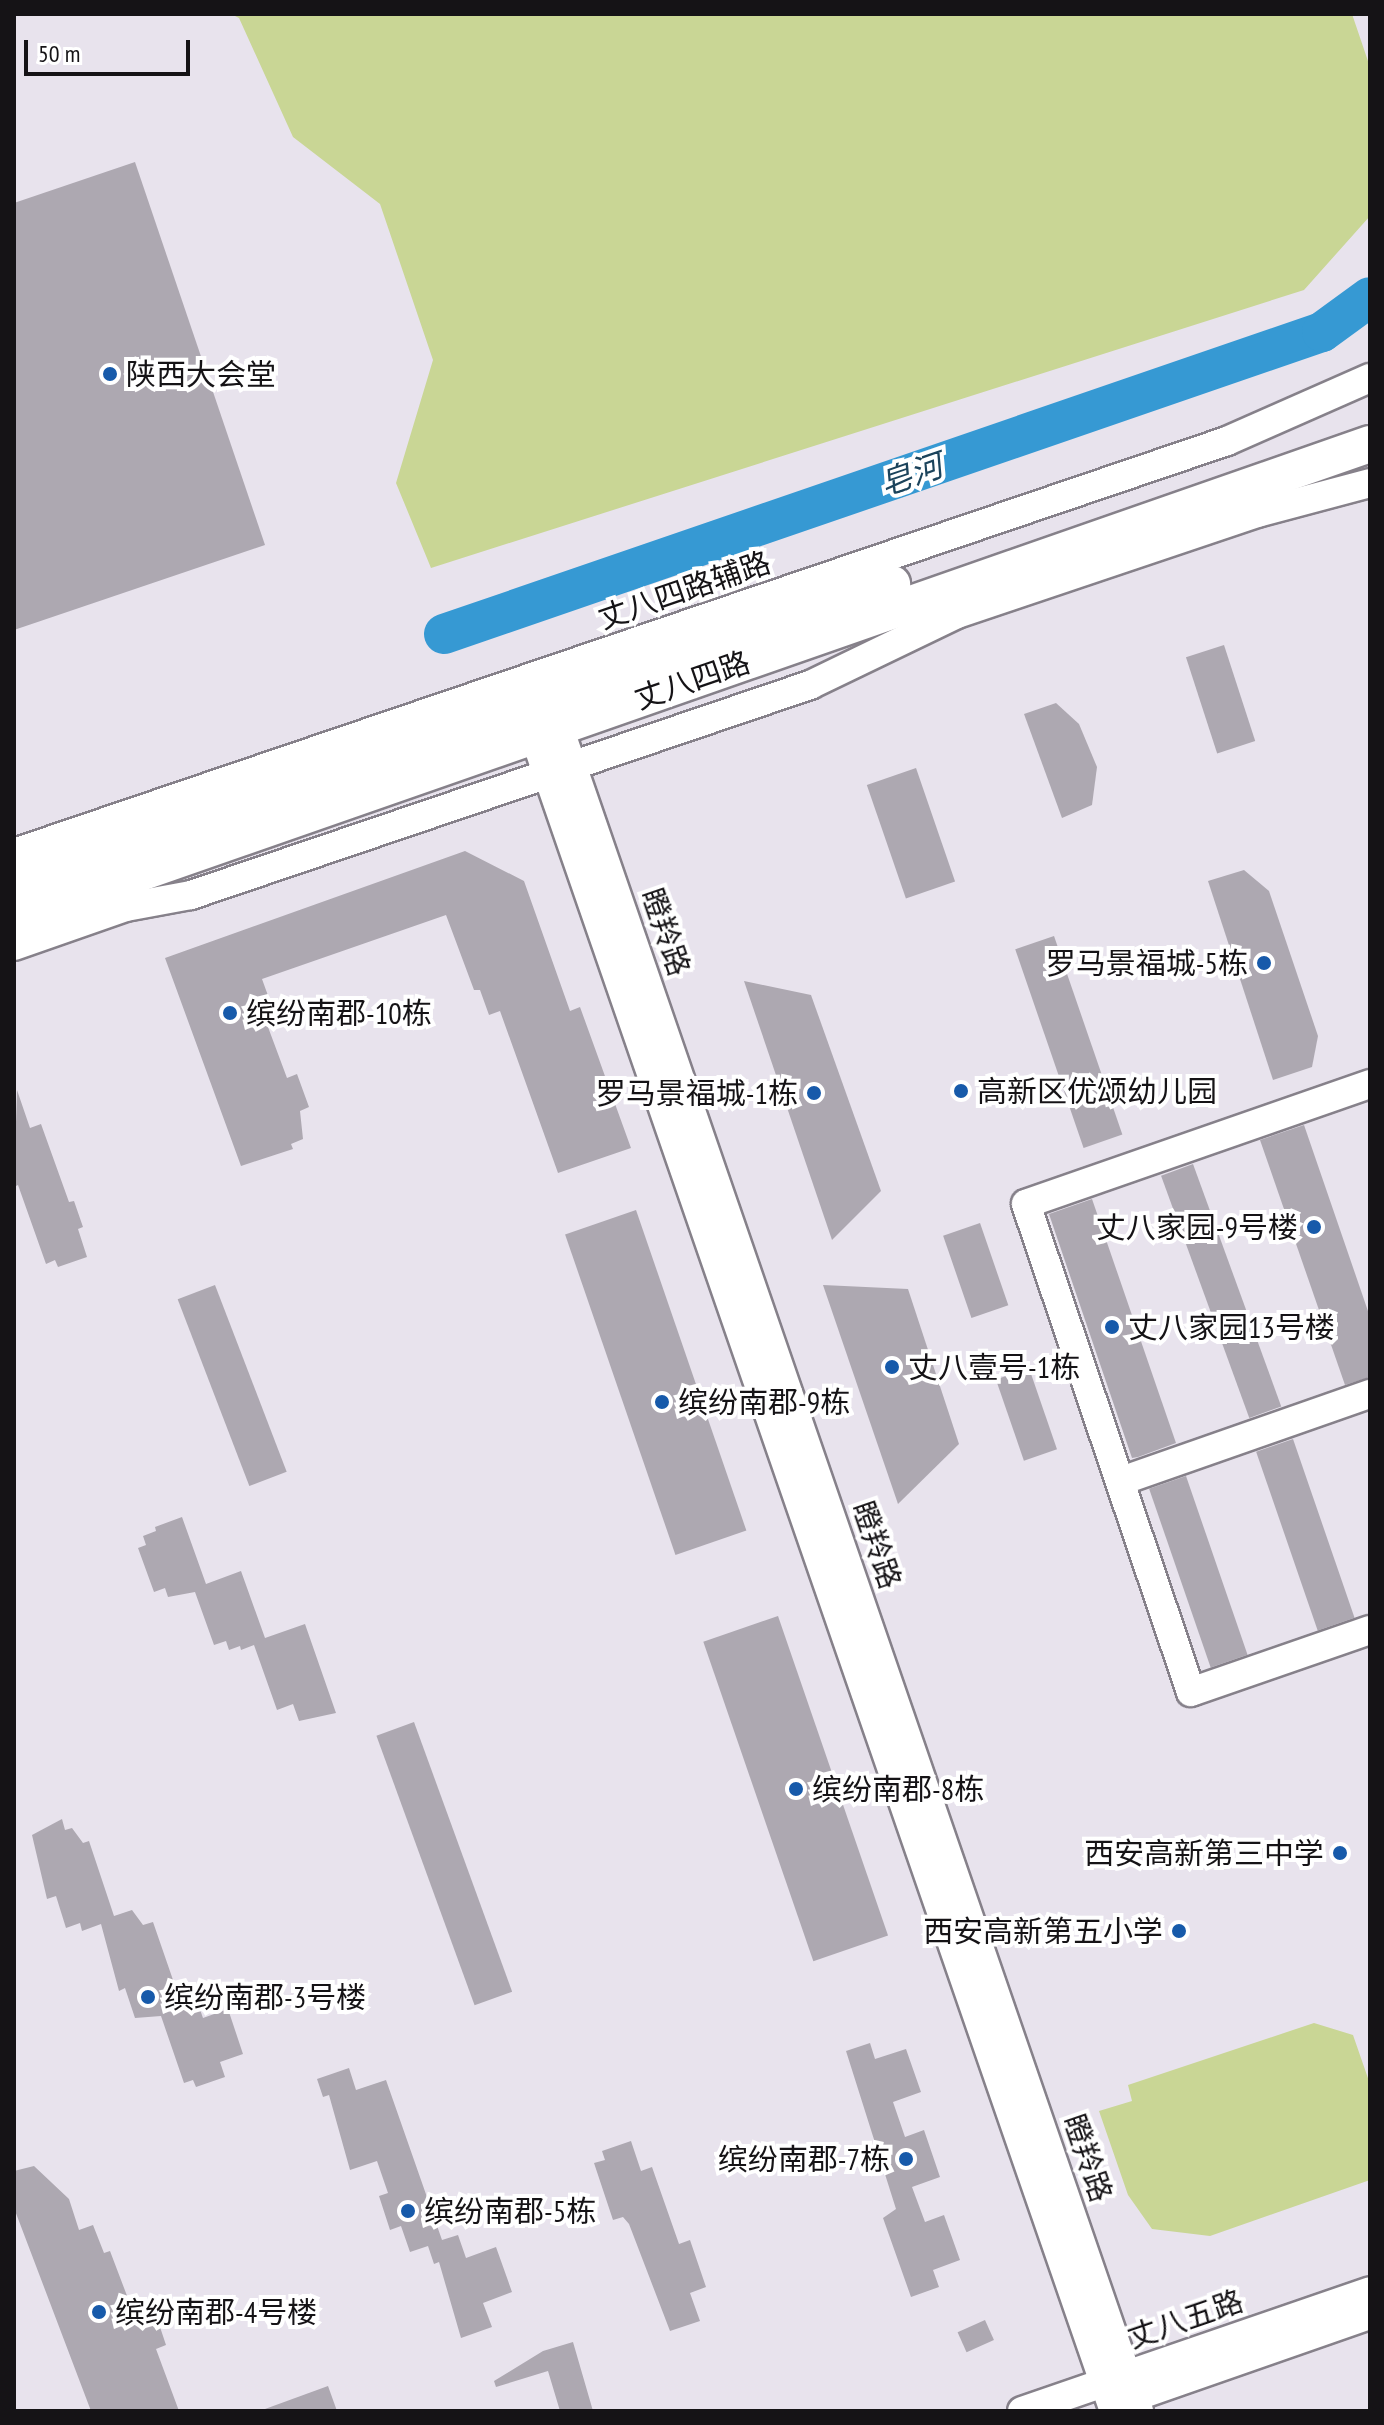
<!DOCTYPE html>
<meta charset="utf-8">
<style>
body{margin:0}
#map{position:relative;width:1384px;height:2425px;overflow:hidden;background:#e8e3ed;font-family:"PT Sans Narrow","Noto Sans SC",sans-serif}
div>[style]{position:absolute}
.green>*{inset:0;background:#c9d695}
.river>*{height:40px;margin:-20px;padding:0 20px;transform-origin:20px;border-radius:20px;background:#3699d3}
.building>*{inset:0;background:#ada8b1;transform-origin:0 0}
.roads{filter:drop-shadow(2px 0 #86818a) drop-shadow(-2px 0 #86818a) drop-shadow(0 2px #86818a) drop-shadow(0 -2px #86818a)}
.minor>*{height:28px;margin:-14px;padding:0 14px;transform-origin:14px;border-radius:14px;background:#fff}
.major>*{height:36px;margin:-18px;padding:0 18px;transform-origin:18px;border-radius:18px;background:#fff}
.dots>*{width:22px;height:22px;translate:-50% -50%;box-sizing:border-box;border:4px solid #fff;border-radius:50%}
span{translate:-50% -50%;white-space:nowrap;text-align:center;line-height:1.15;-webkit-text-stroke:8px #fff;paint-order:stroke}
.poi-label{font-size:30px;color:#151316}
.left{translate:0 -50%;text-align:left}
.right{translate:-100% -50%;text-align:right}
.street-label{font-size:30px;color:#151316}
.water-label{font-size:32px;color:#1b435b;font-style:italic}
.frame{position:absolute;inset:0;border:16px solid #151316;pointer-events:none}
.scale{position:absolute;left:24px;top:40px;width:166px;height:36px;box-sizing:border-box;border:4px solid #151316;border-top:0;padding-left:10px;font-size:24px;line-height:28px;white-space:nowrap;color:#151316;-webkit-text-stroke:6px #fff;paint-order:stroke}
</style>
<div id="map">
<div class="green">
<i style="clip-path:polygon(231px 14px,1352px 14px,1370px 67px,1370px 216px,1304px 290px,431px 568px,396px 483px,433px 360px,380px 204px,293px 137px,239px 18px)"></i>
<i style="clip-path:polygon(1314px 2023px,1353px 2035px,1370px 2084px,1370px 2180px,1210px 2236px,1152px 2229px,1128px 2195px,1099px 2111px,1132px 2101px,1128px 2085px)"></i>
</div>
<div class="river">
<i style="left:444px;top:634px;width:928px;rotate:-18.98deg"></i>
<i style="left:1322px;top:332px;width:59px;rotate:-36.1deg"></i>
</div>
<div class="building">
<i style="clip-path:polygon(135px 162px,265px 545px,14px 630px,14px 203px)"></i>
<i style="left:1224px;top:645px;width:101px;height:40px;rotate:72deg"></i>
<i style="clip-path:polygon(1056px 703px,1079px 724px,1097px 767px,1092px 805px,1062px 818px,1024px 714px)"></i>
<i style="left:916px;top:768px;width:120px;height:52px;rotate:71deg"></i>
<i style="clip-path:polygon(465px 851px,524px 881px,570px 1011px,580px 1007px,631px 1148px,558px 1173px,500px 1011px,489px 1015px,480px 990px,474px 990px,446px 915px,262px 979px,275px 1015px,265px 1019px,287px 1078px,297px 1074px,309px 1107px,300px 1111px,303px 1139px,291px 1144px,293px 1149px,241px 1166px,165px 958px)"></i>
<i style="clip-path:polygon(1244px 870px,1269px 891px,1318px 1036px,1312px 1067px,1273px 1080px,1208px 881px)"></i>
<i style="left:1054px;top:936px;width:210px;height:41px;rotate:71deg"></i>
<i style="clip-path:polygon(744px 981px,811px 995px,881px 1191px,832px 1240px)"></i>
<i style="clip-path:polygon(17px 1090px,30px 1128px,41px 1124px,69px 1202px,74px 1201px,83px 1227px,78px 1229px,87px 1257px,58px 1267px,55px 1260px,46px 1264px,18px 1185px,14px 1187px)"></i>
<i style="clip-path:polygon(1304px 1125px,1370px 1317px,1370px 1377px,1345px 1385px,1260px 1140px)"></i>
<i style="left:1193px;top:1164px;width:258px;height:34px;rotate:70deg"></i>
<i style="clip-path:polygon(1092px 1199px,1176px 1443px,1138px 1457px,1132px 1458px,1049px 1214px)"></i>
<i style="left:636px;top:1210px;width:339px;height:75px;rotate:71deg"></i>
<i style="left:980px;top:1223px;width:87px;height:39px;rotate:71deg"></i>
<i style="left:215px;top:1285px;width:200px;height:40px;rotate:69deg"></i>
<i style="clip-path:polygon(823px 1285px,908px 1289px,959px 1444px,898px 1504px)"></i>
<i style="left:1029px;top:1368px;width:86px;height:35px;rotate:71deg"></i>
<i style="left:1293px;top:1439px;width:189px;height:39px;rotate:71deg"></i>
<i style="left:1186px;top:1476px;width:189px;height:39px;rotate:71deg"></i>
<i style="clip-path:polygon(182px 1517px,206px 1584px,241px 1571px,265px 1638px,305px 1624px,336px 1713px,299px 1721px,293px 1704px,277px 1710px,254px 1645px,241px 1650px,240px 1646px,229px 1650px,226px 1641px,214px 1645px,195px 1592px,168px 1597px,165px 1588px,154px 1592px,138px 1548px,146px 1545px,143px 1536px,156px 1531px,155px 1527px)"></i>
<i style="left:778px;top:1616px;width:338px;height:79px;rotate:71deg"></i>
<i style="left:414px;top:1722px;width:287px;height:40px;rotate:70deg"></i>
<i style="clip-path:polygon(62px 1819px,65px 1830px,72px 1828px,83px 1843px,89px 1841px,114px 1916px,132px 1910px,143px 1925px,153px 1922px,182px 2006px,197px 2001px,203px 2018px,228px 2009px,243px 2054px,220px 2062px,225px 2077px,196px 2087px,193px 2080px,184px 2083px,161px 2016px,135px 2018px,125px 1988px,119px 1991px,101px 1924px,82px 1931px,80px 1923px,66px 1928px,56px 1896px,47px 1899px,32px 1835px)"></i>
<i style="clip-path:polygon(870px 2043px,875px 2059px,906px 2049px,921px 2092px,893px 2102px,905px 2137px,924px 2130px,940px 2177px,912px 2187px,925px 2222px,944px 2215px,960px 2260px,933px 2270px,939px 2287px,911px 2297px,883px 2218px,896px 2209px,846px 2051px)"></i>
<i style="clip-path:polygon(349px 2068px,356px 2090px,386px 2080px,442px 2240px,458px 2235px,466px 2258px,496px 2247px,512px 2292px,483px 2303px,492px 2327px,461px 2338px,439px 2262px,434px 2264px,428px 2246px,410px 2252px,401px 2226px,390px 2230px,379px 2196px,388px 2193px,377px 2161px,350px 2170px,329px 2095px,323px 2097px,317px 2079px)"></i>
<i style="clip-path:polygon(631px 2141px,641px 2171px,652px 2167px,679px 2244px,690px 2240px,706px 2287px,690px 2293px,700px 2321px,670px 2331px,629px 2224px,623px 2217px,613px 2220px,594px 2163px,605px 2160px,602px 2151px)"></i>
<i style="clip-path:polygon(34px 2166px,69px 2199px,79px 2230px,93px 2225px,104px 2253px,110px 2251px,129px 2301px,138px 2298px,148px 2325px,158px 2321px,166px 2345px,156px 2349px,179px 2411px,91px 2411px,14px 2208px,14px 2171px)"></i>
<i style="left:985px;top:2320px;width:22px;height:30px;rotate:66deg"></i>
<i style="clip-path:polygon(573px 2342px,593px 2411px,560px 2411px,548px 2371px,496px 2387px,494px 2381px,543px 2351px)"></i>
<i style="clip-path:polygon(328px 2386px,337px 2411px,265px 2411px,265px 2409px)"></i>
</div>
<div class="roads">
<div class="minor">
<i style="left:553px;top:710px;width:1799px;rotate:70.99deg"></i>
<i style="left:528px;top:718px;width:1792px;rotate:70.91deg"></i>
<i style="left:14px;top:853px;width:1281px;rotate:-18.76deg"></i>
<i style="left:1227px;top:441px;width:156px;rotate:-23.8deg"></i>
<i style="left:14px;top:946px;width:119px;rotate:-19.2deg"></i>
<i style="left:126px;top:907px;width:66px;rotate:-10.5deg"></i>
<i style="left:191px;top:895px;width:654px;rotate:-18.74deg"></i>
<i style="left:810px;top:685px;width:163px;rotate:-25.8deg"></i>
<i style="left:957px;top:614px;width:317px;rotate:-18.6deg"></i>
<i style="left:1257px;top:513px;width:117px;rotate:-14.9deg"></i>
<i style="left:1370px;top:1084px;width:364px;rotate:160.8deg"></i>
<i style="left:1026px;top:1204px;width:515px;rotate:71.32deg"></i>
<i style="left:1191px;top:1692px;width:189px;rotate:-19.1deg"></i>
<i style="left:1121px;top:1481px;width:264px;rotate:-19.3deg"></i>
<i style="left:1117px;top:2403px;width:268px;rotate:-19.2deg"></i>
<i style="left:1022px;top:2411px;width:368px;rotate:-19deg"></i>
</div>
<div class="major">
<i style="left:14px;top:884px;width:928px;rotate:-18.86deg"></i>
<i style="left:14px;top:917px;width:1436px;rotate:-19.23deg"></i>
</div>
</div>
<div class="dots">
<i style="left:110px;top:374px;background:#175aaa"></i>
<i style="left:1264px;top:963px;background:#175aaa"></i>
<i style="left:230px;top:1013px;background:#175aaa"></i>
<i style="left:961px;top:1091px;background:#175aaa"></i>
<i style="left:814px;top:1093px;background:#175aaa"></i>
<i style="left:1314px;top:1227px;background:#175aaa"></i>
<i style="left:1112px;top:1327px;background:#175aaa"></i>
<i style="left:892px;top:1367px;background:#175aaa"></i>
<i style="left:662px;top:1402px;background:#175aaa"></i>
<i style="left:796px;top:1789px;background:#175aaa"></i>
<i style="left:1340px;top:1853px;background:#175aaa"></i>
<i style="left:1179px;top:1931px;background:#175aaa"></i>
<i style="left:148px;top:1997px;background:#175aaa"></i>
<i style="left:906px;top:2159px;background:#175aaa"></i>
<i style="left:408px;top:2211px;background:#175aaa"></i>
<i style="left:99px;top:2312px;background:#175aaa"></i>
</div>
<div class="poi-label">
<span class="left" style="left:126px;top:374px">陕西大会堂</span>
<span class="right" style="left:1248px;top:963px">罗马景福城-5栋</span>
<span class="left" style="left:246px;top:1013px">缤纷南郡-10栋</span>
<span class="left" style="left:977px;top:1091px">高新区优颂幼儿园</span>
<span class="right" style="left:798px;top:1093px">罗马景福城-1栋</span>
<span class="right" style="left:1298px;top:1227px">丈八家园-9号楼</span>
<span class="left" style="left:1128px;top:1327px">丈八家园13号楼</span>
<span class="left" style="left:908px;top:1367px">丈八壹号-1栋</span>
<span class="left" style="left:678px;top:1402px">缤纷南郡-9栋</span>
<span class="left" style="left:812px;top:1789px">缤纷南郡-8栋</span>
<span class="right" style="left:1324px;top:1853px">西安高新第三中学</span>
<span class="right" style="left:1163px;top:1931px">西安高新第五小学</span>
<span class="left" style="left:164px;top:1997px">缤纷南郡-3号楼</span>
<span class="right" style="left:890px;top:2159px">缤纷南郡-7栋</span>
<span class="left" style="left:424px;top:2211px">缤纷南郡-5栋</span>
<span class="left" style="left:115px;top:2312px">缤纷南郡-4号楼</span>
</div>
<div class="street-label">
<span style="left:684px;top:590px;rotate:-19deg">丈八四路辅路</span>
<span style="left:692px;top:680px;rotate:-19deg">丈八四路</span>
<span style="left:666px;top:932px;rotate:71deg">瞪羚路</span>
<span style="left:877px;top:1545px;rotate:71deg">瞪羚路</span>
<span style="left:1088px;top:2158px;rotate:71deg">瞪羚路</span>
<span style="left:1185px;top:2319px;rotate:-19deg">丈八五路</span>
</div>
<div class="water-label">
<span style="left:911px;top:474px;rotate:-19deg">皂河</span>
</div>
<div class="frame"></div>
<div class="scale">50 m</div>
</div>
